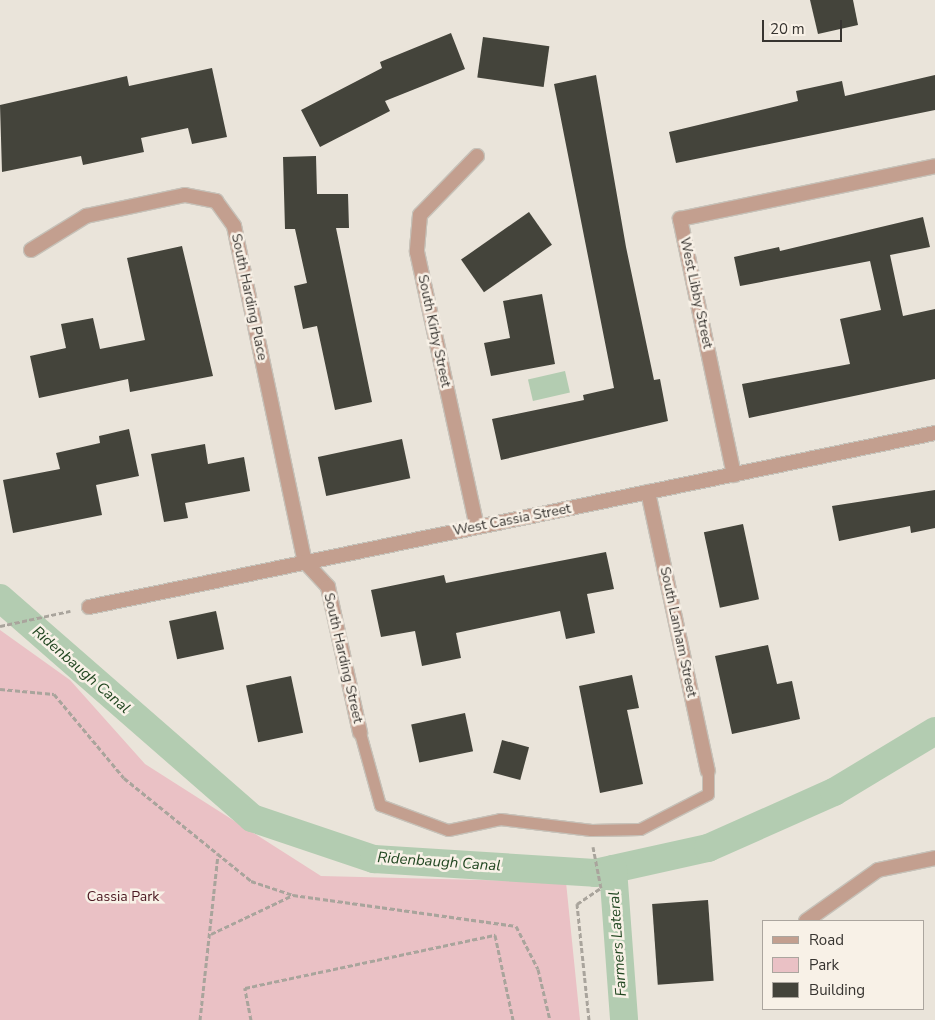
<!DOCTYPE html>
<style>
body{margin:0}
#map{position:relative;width:935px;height:1020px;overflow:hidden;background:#eae4da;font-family:"Nunito Sans",sans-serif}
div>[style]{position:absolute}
.green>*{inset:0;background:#eac1c5}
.water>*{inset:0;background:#b3ccb1;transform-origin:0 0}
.canal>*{height:28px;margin:-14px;padding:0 14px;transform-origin:14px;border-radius:14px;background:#b3ccb1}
.building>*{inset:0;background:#44443b;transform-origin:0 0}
.path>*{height:3px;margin-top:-1.5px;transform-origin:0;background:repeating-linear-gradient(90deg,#a9a49c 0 5px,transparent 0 7.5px)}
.roads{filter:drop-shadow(1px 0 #c6c1b8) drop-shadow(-1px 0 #c6c1b8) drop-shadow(0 1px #c6c1b8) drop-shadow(0 -1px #c6c1b8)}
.service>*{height:11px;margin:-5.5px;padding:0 5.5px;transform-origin:5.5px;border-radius:5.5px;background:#c39f8f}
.minor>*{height:14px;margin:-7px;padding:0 7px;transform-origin:7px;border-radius:7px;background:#c39f8f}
span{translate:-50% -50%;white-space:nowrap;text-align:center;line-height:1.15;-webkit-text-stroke:5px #f8f1e7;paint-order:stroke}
.street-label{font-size:14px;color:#373430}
.park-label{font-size:14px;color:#4b1821}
.water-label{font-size:15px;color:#214620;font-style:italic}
.legend{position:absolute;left:762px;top:920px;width:162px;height:90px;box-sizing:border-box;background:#f8f1e7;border:1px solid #aba59e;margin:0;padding:6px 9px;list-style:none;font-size:15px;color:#373430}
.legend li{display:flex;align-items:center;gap:10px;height:25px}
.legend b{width:25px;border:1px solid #aba59e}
.scale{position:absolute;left:762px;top:20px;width:80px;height:22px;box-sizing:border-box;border:2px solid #373430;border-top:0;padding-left:6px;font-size:15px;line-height:18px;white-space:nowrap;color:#373430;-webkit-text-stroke:4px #f8f1e7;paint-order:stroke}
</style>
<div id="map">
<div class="green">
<i style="clip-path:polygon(0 630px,70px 680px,145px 764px,321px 876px,566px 882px,580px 1020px,0 1020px)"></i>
</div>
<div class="water">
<i style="left:565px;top:371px;width:22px;height:38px;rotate:77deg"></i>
</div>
<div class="canal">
<i style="left:0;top:598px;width:335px;rotate:41.1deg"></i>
<i style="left:252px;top:818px;width:129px;rotate:18.6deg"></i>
<i style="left:374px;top:859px;width:221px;rotate:3.6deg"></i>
<i style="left:595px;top:873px;width:116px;rotate:-12.5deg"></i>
<i style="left:708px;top:848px;width:138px;rotate:-24deg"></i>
<i style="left:834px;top:792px;width:118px;rotate:-31.1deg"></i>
<i style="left:613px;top:869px;width:151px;rotate:85.8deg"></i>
</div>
<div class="building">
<i style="clip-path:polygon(810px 0,853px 0,858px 25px,818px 34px)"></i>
<i style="clip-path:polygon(451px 33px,465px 69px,385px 101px,390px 111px,320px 147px,301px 110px,382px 68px,380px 62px)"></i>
<i style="left:483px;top:37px;width:67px;height:41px;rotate:8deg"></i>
<i style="clip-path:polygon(212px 68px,227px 137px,192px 144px,188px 128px,141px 138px,144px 152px,83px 165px,81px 156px,2px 172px,0 105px,127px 76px,129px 86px)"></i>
<i style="clip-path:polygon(596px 75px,626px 247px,654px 380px,660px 379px,668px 421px,501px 460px,492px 419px,584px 400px,583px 395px,614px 388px,554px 84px)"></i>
<i style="clip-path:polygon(935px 75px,935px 110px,676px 163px,669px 132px,798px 101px,796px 91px,842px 81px,845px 96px)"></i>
<i style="clip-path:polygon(316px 156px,317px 194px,348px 194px,349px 228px,336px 228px,372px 402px,335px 410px,317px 326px,303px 329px,294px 286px,307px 283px,295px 229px,285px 229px,283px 157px)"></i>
<i style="left:529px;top:212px;width:40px;height:83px;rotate:55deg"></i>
<i style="clip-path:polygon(923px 217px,930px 247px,890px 255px,903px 316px,935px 309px,935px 379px,749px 418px,742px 384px,850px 364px,840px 319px,881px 310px,870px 261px,740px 286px,734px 257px,779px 247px,780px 251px)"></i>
<i style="clip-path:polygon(182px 246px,213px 376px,130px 392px,128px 379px,39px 398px,30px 356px,66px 348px,61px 324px,93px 318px,100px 349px,145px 340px,127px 258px)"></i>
<i style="clip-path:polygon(542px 294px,555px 364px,491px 376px,484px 343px,510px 338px,503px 301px)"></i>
<i style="clip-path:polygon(129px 429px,139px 476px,96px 485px,102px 515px,13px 533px,3px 480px,60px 469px,56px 453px,100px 443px,99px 436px)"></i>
<i style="left:402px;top:439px;width:40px;height:86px;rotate:78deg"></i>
<i style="clip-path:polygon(205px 444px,208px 464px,244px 457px,250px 491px,185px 503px,188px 518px,164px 522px,151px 454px)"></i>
<i style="clip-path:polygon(935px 490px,935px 528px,911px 533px,910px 526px,839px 541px,832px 506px)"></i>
<i style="left:743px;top:524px;width:77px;height:40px;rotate:78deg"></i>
<i style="clip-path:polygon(606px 552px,614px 589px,587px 594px,595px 633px,566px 639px,560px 611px,456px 633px,461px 658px,422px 666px,415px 631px,381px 637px,371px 590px,444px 575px,446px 583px)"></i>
<i style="left:216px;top:611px;width:39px;height:48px;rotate:78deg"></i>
<i style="clip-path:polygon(768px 645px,777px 684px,792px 681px,800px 719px,732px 734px,715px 656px)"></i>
<i style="clip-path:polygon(632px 675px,639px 708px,627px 710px,643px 784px,600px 793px,579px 686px)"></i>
<i style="left:291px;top:676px;width:58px;height:46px;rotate:78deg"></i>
<i style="left:465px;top:713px;width:39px;height:55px;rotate:78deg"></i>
<i style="left:502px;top:740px;width:28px;height:34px;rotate:15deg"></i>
<i style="left:708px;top:900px;width:81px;height:56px;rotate:86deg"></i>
</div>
<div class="path">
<i style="left:0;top:626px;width:72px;rotate:-12.1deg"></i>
<i style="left:0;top:689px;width:54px;rotate:5.3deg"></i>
<i style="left:54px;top:694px;width:109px;rotate:50.2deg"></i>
<i style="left:124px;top:778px;width:164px;rotate:39deg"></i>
<i style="left:251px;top:881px;width:44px;rotate:18.4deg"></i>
<i style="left:293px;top:895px;width:225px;rotate:7.9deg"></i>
<i style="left:516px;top:926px;width:48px;rotate:62.9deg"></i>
<i style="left:538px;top:969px;width:52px;rotate:76.8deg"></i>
<i style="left:211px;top:934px;width:91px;rotate:-25.4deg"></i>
<i style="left:200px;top:1020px;width:168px;rotate:-83.8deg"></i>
<i style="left:251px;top:1020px;width:33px;rotate:-101deg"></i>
<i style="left:245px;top:988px;width:256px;rotate:-12deg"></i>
<i style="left:495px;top:935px;width:87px;rotate:78deg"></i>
<i style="left:589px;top:1020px;width:117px;rotate:-95.9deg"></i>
<i style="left:577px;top:904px;width:29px;rotate:-34deg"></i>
<i style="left:601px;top:888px;width:42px;rotate:-101deg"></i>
</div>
<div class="roads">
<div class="service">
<i style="left:360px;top:733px;width:75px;rotate:74.5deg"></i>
<i style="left:380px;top:805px;width:72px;rotate:20.2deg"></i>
<i style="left:448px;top:830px;width:53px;rotate:-11.9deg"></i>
<i style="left:500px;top:819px;width:92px;rotate:6.9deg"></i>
<i style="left:591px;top:830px;width:49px;rotate:-1.2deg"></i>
<i style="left:640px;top:829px;width:76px;rotate:-27.2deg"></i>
<i style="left:708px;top:794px;width:23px;rotate:-90deg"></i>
</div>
<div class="minor">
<i style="left:477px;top:156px;width:82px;rotate:134deg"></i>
<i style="left:420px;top:215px;width:37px;rotate:95deg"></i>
<i style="left:417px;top:252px;width:281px;rotate:77.7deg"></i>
<i style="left:31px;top:250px;width:65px;rotate:-31.7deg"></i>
<i style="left:86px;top:216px;width:101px;rotate:-12deg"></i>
<i style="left:185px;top:195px;width:32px;rotate:11deg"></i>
<i style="left:216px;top:201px;width:31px;rotate:54deg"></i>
<i style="left:234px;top:226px;width:343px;rotate:78.1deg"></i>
<i style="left:305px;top:562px;width:34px;rotate:47deg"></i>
<i style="left:328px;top:587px;width:149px;rotate:77.6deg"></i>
<i style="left:734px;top:475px;width:262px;rotate:-101.9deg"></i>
<i style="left:680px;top:219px;width:260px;rotate:-11.7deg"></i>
<i style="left:648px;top:492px;width:285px;rotate:77.9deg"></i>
<i style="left:89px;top:607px;width:864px;rotate:-11.62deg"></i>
<i style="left:806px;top:921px;width:88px;rotate:-35.3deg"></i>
<i style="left:878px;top:870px;width:58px;rotate:-11.9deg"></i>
</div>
</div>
<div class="street-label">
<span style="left:696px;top:293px;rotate:78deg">West Libby Street</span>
<span style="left:249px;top:297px;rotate:78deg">South Harding Place</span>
<span style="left:434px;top:331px;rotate:78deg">South Kirby Street</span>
<span style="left:512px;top:520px;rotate:-11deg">West Cassia Street</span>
<span style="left:678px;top:632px;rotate:78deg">South Lanham Street</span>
<span style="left:343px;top:658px;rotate:77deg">South Harding Street</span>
</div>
<div class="park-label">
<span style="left:123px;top:897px">Cassia Park</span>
</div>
<div class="water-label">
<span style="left:81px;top:670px;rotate:41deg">Ridenbaugh Canal</span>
<span style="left:439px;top:862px;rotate:4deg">Ridenbaugh Canal</span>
<span style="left:618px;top:944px;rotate:-94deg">Farmers Lateral</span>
</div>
<ul class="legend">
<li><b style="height:6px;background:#c39f8f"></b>Road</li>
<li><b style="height:14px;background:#eac1c5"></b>Park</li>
<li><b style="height:14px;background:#44443b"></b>Building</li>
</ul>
<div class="scale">20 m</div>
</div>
